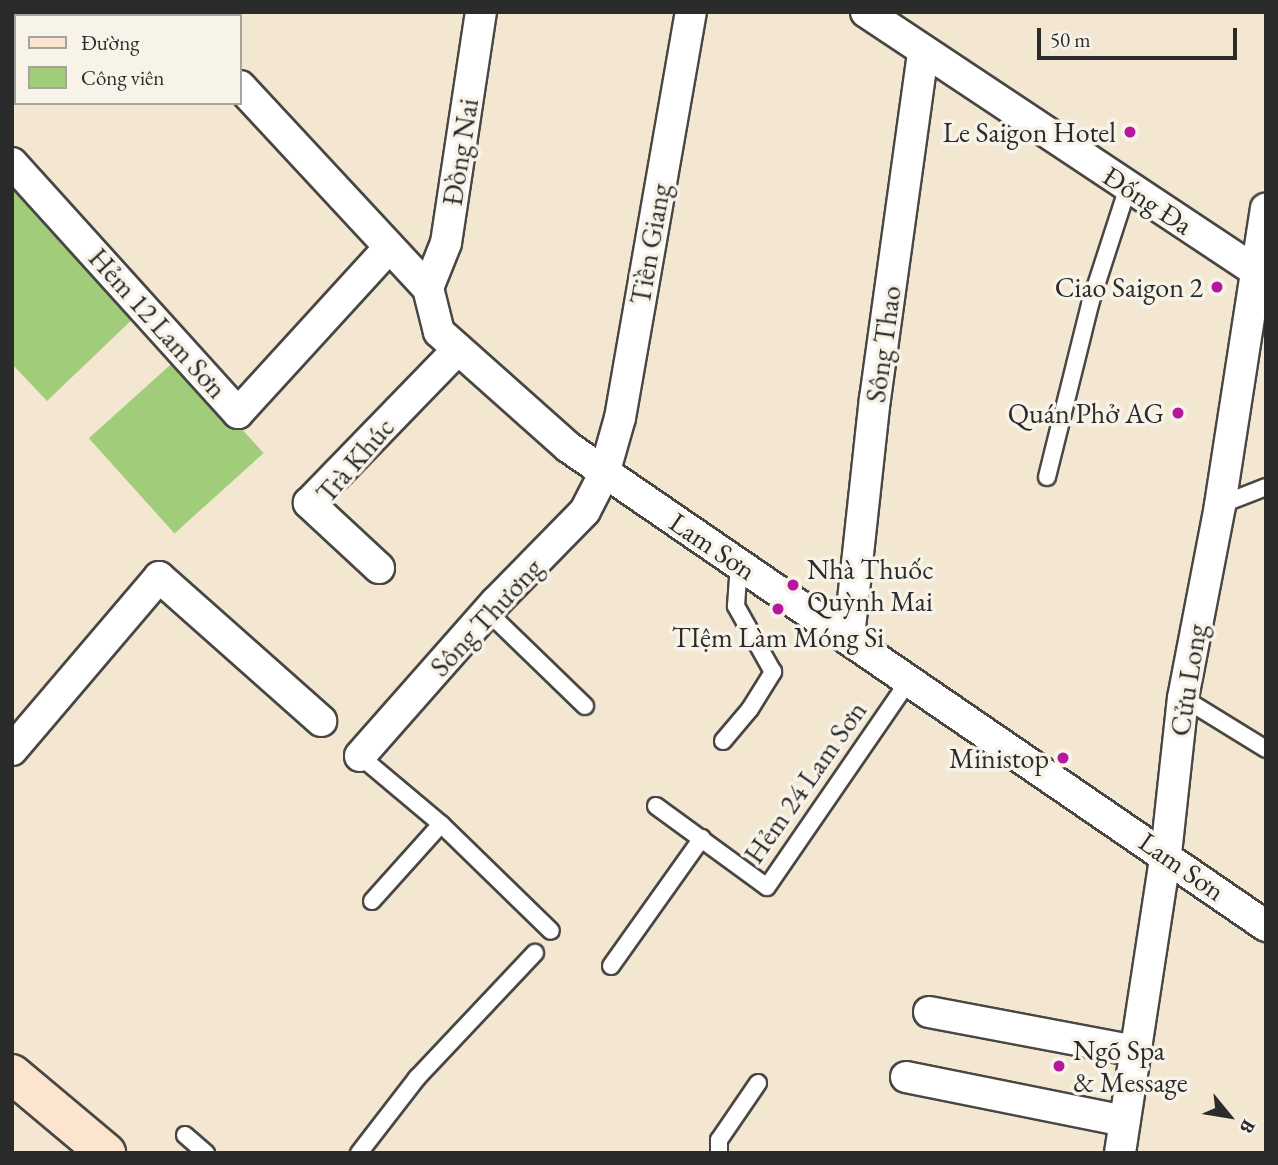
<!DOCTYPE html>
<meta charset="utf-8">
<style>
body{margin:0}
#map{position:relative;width:1278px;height:1165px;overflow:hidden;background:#f3e7d1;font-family:"EB Garamond",serif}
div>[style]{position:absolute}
.green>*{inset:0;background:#a1cd7a;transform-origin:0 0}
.roads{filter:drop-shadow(2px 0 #494744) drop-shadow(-2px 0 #494744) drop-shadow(0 2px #494744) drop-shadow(0 -2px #494744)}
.service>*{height:16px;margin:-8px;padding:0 8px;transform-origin:8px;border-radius:8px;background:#fff}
.minor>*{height:30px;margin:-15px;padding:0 15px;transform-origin:15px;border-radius:15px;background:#fff}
.secondary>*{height:38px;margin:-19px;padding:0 19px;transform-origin:19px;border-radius:19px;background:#fbe5cf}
.dots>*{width:19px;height:19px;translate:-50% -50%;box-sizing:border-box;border:4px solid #f7f3e8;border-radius:50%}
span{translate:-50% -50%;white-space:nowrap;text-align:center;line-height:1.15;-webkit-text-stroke:7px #f7f3e8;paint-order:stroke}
.poi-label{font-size:28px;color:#2b2b2b}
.right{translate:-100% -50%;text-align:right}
.left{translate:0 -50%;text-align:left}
.street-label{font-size:28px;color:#2b2b2b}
.frame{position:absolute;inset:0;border:14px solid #2b2b2b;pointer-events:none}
.legend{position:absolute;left:14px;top:14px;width:228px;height:91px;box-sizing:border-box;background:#f7f3e8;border:2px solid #a5a39c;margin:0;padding:9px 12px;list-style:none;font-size:21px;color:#2b2b2b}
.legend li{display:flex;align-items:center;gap:14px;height:35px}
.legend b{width:35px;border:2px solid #a5a39c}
.north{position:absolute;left:1194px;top:1081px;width:70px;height:70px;-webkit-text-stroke:5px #f7f3e8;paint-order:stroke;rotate:120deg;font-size:19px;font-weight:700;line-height:28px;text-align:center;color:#2b2b2b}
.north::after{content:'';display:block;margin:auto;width:24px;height:32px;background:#2b2b2b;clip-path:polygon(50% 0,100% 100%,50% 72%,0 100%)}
.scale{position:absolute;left:1037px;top:28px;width:200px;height:32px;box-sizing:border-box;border:4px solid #2b2b2b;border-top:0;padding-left:9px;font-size:21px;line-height:24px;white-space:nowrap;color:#2b2b2b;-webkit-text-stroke:5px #f7f3e8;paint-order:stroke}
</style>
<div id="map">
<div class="green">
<i style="clip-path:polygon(12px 179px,139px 313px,47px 401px,12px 364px)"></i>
<i style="left:178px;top:358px;width:128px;height:120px;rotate:48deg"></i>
</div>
<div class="roads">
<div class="service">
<i style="left:1047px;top:477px;width:178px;rotate:-76deg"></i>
<i style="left:1090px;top:304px;width:123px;rotate:-72deg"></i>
<i style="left:1220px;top:505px;width:49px;rotate:-21.4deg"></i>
<i style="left:488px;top:612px;width:135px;rotate:44.1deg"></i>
<i style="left:1183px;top:698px;width:97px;rotate:31.6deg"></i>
<i style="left:723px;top:741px;width:42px;rotate:-49.8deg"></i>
<i style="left:750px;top:709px;width:44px;rotate:-58.1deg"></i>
<i style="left:773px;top:672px;width:76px;rotate:-119.3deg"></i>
<i style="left:736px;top:606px;width:42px;rotate:-85.9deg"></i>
<i style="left:360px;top:756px;width:106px;rotate:40deg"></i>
<i style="left:441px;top:824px;width:153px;rotate:44.2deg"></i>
<i style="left:656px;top:806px;width:137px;rotate:36.1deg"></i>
<i style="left:767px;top:887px;width:252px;rotate:-55.5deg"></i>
<i style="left:372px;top:901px;width:103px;rotate:-48.1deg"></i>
<i style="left:611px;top:966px;width:157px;rotate:-54.6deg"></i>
<i style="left:185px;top:1135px;width:28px;rotate:41deg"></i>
<i style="left:359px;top:1153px;width:95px;rotate:-52.3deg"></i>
<i style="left:417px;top:1078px;width:172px;rotate:-46.7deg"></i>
<i style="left:719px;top:1153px;width:13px;rotate:-90deg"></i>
<i style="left:719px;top:1140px;width:69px;rotate:-55.6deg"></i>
</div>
<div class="minor">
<i style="left:173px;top:12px;width:5px;rotate:53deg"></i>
<i style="left:866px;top:12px;width:468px;rotate:33.6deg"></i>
<i style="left:240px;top:86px;width:276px;rotate:47.1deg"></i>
<i style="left:428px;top:288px;width:45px;rotate:76deg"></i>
<i style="left:439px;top:332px;width:173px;rotate:41.7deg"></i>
<i style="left:568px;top:447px;width:847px;rotate:34.46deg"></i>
<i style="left:12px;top:163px;width:337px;rotate:47.9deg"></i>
<i style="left:238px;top:413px;width:222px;rotate:-47.6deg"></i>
<i style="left:428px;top:288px;width:48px;rotate:-68.2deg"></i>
<i style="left:446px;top:243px;width:234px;rotate:-81.4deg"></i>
<i style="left:379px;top:568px;width:96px;rotate:-137.1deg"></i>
<i style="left:309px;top:503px;width:214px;rotate:-45.9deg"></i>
<i style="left:849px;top:637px;width:239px;rotate:-83.8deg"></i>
<i style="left:875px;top:399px;width:350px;rotate:-82.1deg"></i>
<i style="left:12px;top:750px;width:227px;rotate:-49.6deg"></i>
<i style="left:159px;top:577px;width:217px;rotate:41.6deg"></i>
<i style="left:360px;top:756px;width:205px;rotate:-48.6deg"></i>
<i style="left:496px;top:602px;width:127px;rotate:-45.6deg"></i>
<i style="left:585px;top:511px;width:42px;rotate:-62.8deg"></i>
<i style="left:604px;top:474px;width:58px;rotate:-74.1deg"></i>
<i style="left:620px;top:418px;width:412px;rotate:-80.1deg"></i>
<i style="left:929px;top:1012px;width:210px;rotate:10.7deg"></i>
<i style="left:906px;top:1077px;width:223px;rotate:11.4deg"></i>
<i style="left:1120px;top:1153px;width:303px;rotate:-81.3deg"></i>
<i style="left:1166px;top:854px;width:157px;rotate:-83.8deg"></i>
<i style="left:1183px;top:698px;width:197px;rotate:-79.1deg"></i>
<i style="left:1220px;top:505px;width:300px;rotate:-81.2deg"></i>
</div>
<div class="secondary">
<i style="left:12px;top:1074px;width:123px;rotate:40deg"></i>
</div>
</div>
<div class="dots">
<i style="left:1130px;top:132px;background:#b5179e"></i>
<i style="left:1217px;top:287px;background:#b5179e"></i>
<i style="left:1178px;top:413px;background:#b5179e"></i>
<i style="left:793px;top:585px;background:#b5179e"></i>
<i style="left:778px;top:609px;background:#b5179e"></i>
<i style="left:1063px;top:758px;background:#b5179e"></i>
<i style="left:1059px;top:1066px;background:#b5179e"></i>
</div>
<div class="poi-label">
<span class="right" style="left:1116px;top:132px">Le Saigon Hotel</span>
<span class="right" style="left:1203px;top:287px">Ciao Saigon 2</span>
<span class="right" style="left:1164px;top:413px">Quán Phở AG</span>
<span class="left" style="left:807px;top:585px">Nhà Thuốc<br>Quỳnh Mai</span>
<span style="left:778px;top:637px">TIệm Làm Móng Si</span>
<span class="right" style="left:1049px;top:758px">Ministop</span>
<span class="left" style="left:1073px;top:1066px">Ngõ Spa<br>&amp; Message</span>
</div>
<div class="street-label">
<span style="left:460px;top:152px;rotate:-81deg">Đồng Nai</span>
<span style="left:1148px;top:200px;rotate:33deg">Đống Đa</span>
<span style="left:650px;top:244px;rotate:-80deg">Tiền Giang</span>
<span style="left:158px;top:323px;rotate:48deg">Hẻm 12 Lam Sơn</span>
<span style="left:883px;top:344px;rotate:-82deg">Sông Thao</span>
<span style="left:355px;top:460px;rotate:-49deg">Trà Khúc</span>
<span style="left:713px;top:546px;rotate:34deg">Lam Sơn</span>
<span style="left:486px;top:617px;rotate:-47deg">Sông Thương</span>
<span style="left:1188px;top:680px;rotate:-81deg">Cửu Long</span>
<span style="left:805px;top:782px;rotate:-55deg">Hẻm 24 Lam Sơn</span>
<span style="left:1182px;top:866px;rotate:35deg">Lam Sơn</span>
</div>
<div class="frame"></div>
<ul class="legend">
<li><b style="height:9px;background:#fbe5cf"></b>Đường</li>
<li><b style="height:19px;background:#a1cd7a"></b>Công viên</li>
</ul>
<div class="north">B</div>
<div class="scale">50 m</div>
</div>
